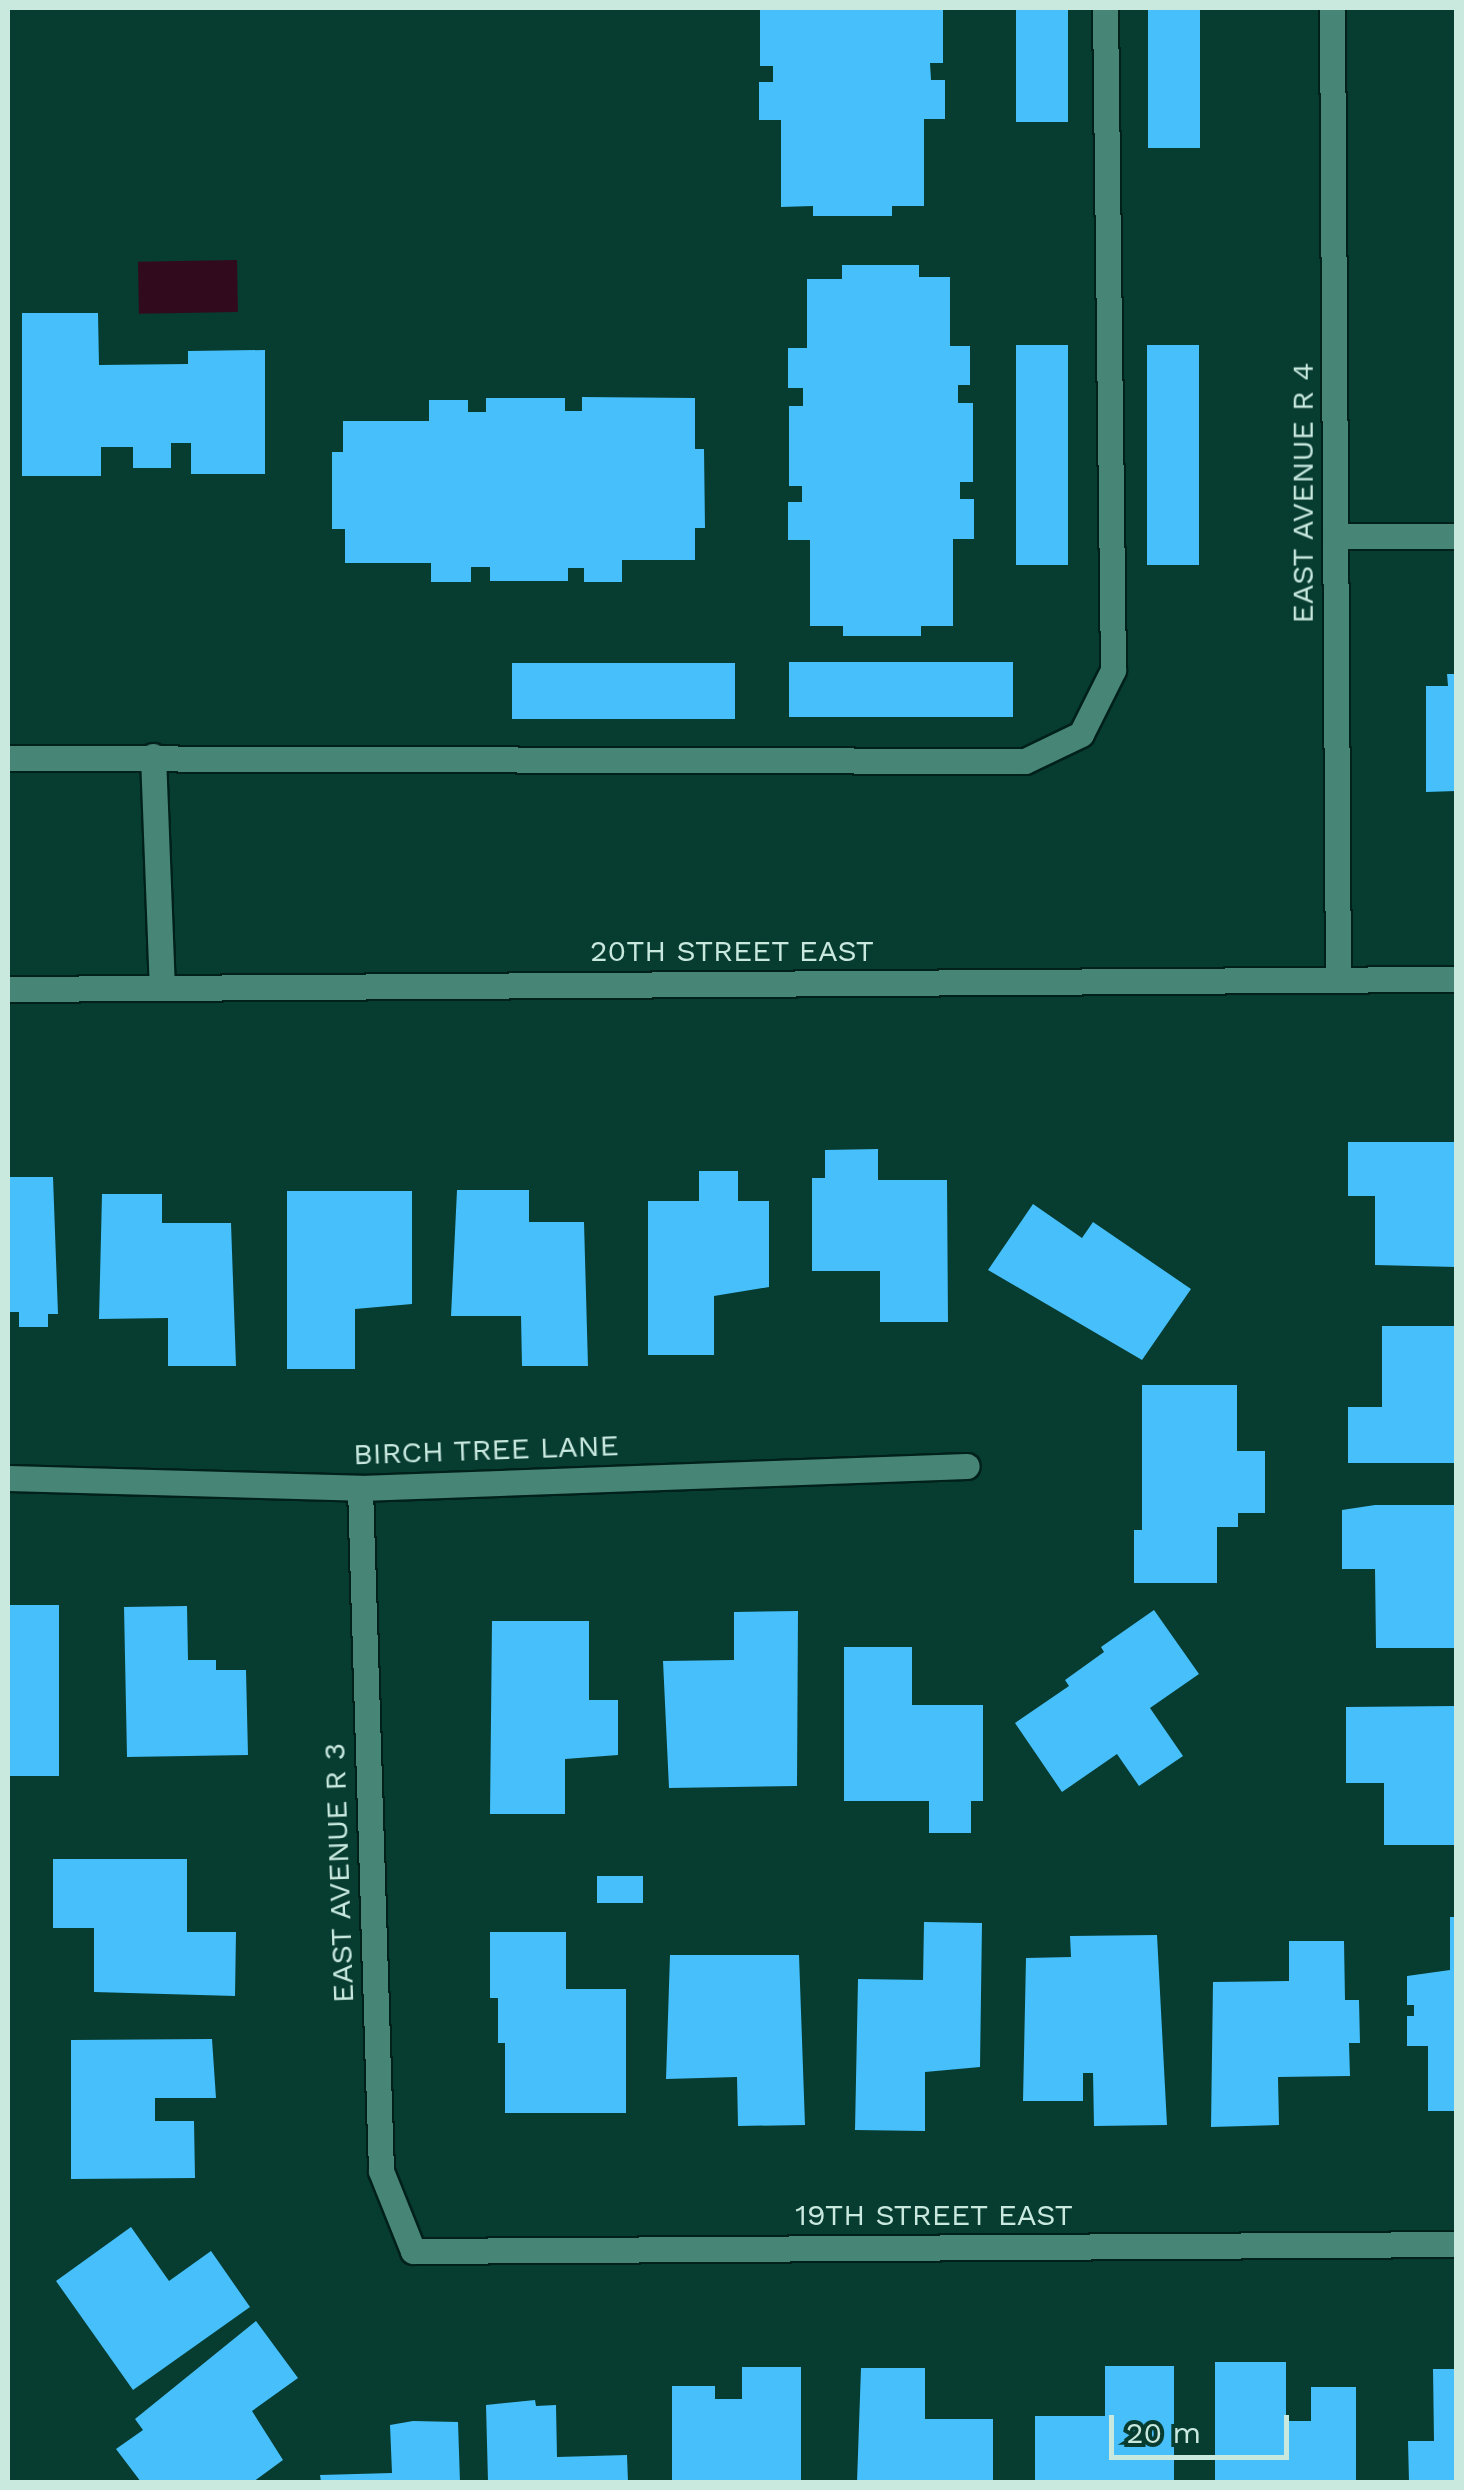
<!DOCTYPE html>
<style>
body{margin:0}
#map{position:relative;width:1464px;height:2490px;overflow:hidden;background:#073c31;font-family:"Work Sans",sans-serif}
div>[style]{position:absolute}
.water>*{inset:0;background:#320a1d;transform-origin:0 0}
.building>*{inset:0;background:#46bffb;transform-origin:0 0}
.roads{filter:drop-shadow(2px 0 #00211a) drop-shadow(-2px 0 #00211a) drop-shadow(0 2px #00211a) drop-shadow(0 -2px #00211a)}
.minor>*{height:25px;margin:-12.5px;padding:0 12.5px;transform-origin:12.5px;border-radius:12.5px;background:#478676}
span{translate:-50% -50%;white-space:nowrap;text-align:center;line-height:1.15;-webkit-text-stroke:10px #073c31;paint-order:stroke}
.street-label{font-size:30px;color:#c9e9df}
.frame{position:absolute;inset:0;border:10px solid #c9e9df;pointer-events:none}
.scale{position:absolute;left:1109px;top:2415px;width:180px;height:45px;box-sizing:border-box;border:5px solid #c9e9df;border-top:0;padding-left:12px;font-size:30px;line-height:35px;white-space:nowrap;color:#c9e9df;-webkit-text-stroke:8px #073c31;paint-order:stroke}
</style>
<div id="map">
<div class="water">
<i style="left:237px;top:260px;width:52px;height:99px;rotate:89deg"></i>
</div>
<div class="building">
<i style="clip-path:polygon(760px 8px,943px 8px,943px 63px,930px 63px,931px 80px,945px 80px,945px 119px,924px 119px,924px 206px,892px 206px,892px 216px,813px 216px,813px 206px,781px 207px,781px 120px,759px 120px,759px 82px,773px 82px,773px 66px,760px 66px)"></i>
<i style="left:1016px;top:8px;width:52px;height:114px"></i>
<i style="left:1148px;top:8px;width:52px;height:140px"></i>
<i style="clip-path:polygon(842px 265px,919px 265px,919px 277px,950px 277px,950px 346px,970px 346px,970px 385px,958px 385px,958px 403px,973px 403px,973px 482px,960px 482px,960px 499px,974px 499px,974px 539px,953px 539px,953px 626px,921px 626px,921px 636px,843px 636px,843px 626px,810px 626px,810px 540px,788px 540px,788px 502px,802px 502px,802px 486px,789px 486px,789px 406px,803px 406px,803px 388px,788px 388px,788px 348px,807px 348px,807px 279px,842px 279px)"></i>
<i style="clip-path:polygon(22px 313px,98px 313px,99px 365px,188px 364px,188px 351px,265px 350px,265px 474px,191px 474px,191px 443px,171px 443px,171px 468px,133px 468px,133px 447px,101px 447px,101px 476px,22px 476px)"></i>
<i style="left:1016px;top:345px;width:52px;height:220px"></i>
<i style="left:1147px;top:345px;width:52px;height:220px"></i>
<i style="clip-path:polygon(582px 397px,695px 398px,695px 449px,704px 449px,705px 528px,695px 528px,695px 560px,622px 560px,622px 582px,584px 582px,584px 568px,568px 568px,568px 581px,490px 581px,490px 567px,471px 567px,471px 582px,431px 582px,431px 563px,345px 563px,345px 529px,332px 529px,332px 452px,343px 452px,343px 421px,429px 421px,429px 400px,468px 400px,468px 412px,486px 412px,486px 398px,565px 398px,565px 411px,582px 411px)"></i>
<i style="left:789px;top:662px;width:224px;height:55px"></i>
<i style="left:735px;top:663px;width:56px;height:223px;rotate:90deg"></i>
<i style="clip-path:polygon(1447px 674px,1456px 674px,1456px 791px,1426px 792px,1426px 686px,1448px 686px)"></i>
<i style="clip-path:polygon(1348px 1142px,1456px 1142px,1456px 1267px,1375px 1265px,1375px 1196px,1348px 1196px)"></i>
<i style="clip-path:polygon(878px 1149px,878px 1180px,947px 1180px,948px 1322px,880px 1322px,880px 1271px,812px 1271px,812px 1178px,825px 1178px,825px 1150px)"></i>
<i style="clip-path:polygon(699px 1171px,738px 1171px,738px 1201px,769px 1201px,769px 1287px,714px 1296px,714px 1355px,648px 1355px,648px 1201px,699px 1201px)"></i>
<i style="clip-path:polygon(8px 1177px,53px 1177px,58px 1314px,48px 1314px,48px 1327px,19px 1327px,19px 1312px,8px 1312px)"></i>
<i style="clip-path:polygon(457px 1190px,529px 1190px,529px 1222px,584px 1222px,588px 1366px,522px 1366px,521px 1316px,451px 1316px)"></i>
<i style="clip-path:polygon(287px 1191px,412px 1191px,412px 1304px,355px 1309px,355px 1369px,287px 1369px)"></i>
<i style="clip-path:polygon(102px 1194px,162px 1194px,162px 1223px,231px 1223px,236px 1366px,168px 1366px,168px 1318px,99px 1319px)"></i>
<i style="clip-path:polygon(1033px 1204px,1082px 1238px,1093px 1222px,1191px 1289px,1142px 1360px,988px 1270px)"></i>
<i style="clip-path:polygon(1382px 1326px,1456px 1326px,1456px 1463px,1348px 1463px,1348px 1407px,1382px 1407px)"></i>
<i style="clip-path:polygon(1142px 1385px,1237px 1385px,1237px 1451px,1265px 1451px,1265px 1513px,1238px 1513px,1238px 1527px,1217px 1527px,1217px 1583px,1134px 1583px,1134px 1530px,1142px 1530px)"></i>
<i style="clip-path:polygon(1375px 1505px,1456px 1505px,1456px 1648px,1376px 1648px,1375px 1569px,1342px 1569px,1342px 1510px)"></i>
<i style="left:8px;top:1605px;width:51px;height:171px"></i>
<i style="clip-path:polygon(187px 1606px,188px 1660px,216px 1660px,216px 1670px,246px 1670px,248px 1755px,127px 1757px,124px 1607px)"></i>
<i style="clip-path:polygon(1154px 1610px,1199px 1674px,1150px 1708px,1183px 1756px,1139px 1786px,1117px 1754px,1062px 1792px,1015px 1723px,1069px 1686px,1065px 1680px,1104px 1652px,1101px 1647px)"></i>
<i style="clip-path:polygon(798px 1611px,797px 1786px,669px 1788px,663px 1661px,734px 1660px,734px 1612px)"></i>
<i style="clip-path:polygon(492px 1621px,589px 1621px,589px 1700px,618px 1700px,618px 1755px,565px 1759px,565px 1814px,490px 1814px)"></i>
<i style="clip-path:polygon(844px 1647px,912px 1647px,912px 1705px,983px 1705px,983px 1801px,971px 1801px,971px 1833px,929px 1833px,929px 1801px,844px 1801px)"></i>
<i style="clip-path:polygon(1456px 1706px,1456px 1845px,1384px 1845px,1384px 1783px,1346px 1783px,1346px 1707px)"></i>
<i style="clip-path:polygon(53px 1859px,187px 1859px,187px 1932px,236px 1932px,235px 1996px,94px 1992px,94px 1928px,53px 1928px)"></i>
<i style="left:597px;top:1876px;width:46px;height:27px"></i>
<i style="clip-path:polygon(1450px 1917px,1456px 1917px,1456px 2111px,1428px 2111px,1428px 2046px,1407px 2046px,1407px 2016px,1414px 2016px,1414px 2005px,1407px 2005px,1407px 1976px,1450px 1970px)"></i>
<i style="clip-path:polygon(924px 1922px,982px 1923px,980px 2067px,925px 2072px,925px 2131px,855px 2130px,858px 1979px,923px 1980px)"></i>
<i style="clip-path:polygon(490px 1932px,566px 1932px,566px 1989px,626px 1989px,626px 2113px,505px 2113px,505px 2043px,498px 2043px,498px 1998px,490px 1998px)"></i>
<i style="clip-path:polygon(1157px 1935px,1167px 2125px,1094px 2126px,1093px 2073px,1083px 2073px,1083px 2101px,1023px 2101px,1026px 1958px,1071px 1957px,1070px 1936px)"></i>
<i style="clip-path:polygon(1289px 1941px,1344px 1941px,1345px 2000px,1359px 2000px,1360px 2043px,1349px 2043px,1350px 2076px,1278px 2077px,1279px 2125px,1211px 2127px,1213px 1982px,1289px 1981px)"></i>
<i style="clip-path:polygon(670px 1955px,799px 1955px,805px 2125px,738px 2126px,737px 2077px,666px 2079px)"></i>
<i style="clip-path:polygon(212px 2039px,216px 2098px,155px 2098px,155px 2121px,194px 2121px,195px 2178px,71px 2179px,71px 2040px)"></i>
<i style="clip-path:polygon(131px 2227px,169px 2281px,211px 2251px,250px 2307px,133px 2390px,56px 2281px)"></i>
<i style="clip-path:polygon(256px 2321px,298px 2378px,252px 2411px,283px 2460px,253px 2482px,141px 2482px,116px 2449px,143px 2430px,135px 2419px)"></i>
<i style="clip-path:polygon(1215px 2362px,1286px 2362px,1286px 2421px,1311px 2421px,1311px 2387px,1356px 2387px,1356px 2482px,1215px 2482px)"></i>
<i style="clip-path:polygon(1105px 2366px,1174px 2366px,1174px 2482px,1035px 2482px,1035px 2416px,1105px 2416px)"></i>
<i style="clip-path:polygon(742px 2367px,801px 2367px,801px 2482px,672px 2482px,672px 2386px,715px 2386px,715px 2399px,742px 2399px)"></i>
<i style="clip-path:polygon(861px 2368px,925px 2368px,925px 2419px,993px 2419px,993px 2482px,857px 2482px)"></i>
<i style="clip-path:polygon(1433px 2369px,1456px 2369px,1456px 2482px,1409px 2482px,1408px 2441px,1434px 2441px)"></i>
<i style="clip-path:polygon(535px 2400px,536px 2406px,556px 2405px,557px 2457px,627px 2455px,628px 2482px,488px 2482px,486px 2405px)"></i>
<i style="clip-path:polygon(413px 2421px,458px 2422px,460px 2482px,321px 2482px,320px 2475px,392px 2473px,390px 2425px)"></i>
</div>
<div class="roads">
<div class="minor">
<i style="left:1332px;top:8px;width:971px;rotate:89.65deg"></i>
<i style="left:1336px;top:536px;width:120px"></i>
<i style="left:153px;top:756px;width:231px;rotate:87.8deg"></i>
<i style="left:8px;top:758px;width:1017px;rotate:0.17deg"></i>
<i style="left:1025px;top:761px;width:62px;rotate:-25.7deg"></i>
<i style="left:1081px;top:734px;width:72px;rotate:-63.4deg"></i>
<i style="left:1113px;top:670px;width:662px;rotate:-90.69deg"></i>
<i style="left:8px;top:989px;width:1448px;rotate:-0.4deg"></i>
<i style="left:8px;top:1478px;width:352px;rotate:1.6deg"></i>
<i style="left:360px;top:1488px;width:607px;rotate:-2.08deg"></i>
<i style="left:360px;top:1488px;width:683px;rotate:88.24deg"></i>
<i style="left:381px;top:2171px;width:86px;rotate:68.2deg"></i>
<i style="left:413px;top:2251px;width:1043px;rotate:-0.38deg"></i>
</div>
</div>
<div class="street-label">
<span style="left:1303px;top:493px;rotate:-90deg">EAST AVENUE R 4</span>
<span style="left:732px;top:951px">20TH STREET EAST</span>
<span style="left:486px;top:1450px;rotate:-2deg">BIRCH TREE LANE</span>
<span style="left:339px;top:1873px;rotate:-92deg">EAST AVENUE R 3</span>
<span style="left:934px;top:2215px">19TH STREET EAST</span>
</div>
<div class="frame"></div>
<div class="scale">20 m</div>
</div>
